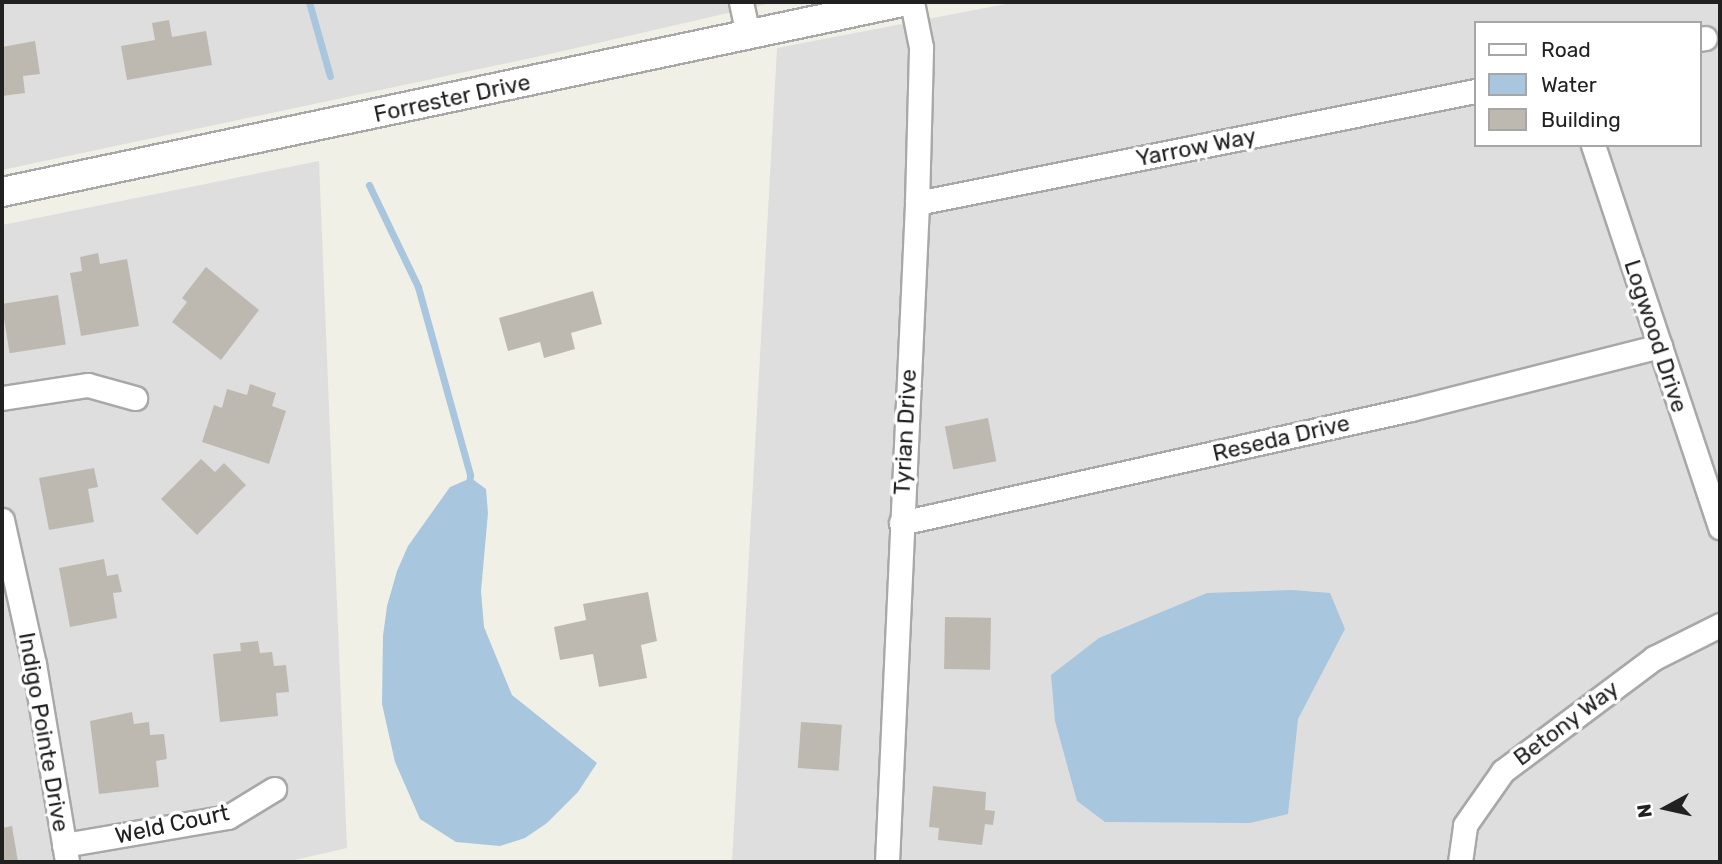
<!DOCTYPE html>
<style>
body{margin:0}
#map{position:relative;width:1722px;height:864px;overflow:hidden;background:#f1f0e7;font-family:Rubik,sans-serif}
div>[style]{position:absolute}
.residential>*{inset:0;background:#dfdede}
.water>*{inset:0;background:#a8c6de}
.stream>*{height:7px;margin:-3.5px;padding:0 3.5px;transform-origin:3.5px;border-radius:3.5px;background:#a8c6de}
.building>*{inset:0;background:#beb9b0;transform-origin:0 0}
.roads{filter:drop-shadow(2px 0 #a8a8a8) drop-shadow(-2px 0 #a8a8a8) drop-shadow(0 2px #a8a8a8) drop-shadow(0 -2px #a8a8a8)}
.minor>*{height:23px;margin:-11.5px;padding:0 11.5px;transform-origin:11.5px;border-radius:11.5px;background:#fff}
.tertiary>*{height:28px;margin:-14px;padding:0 14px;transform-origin:14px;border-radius:14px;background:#fff}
span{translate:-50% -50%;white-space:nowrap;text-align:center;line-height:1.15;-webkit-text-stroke:7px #fff;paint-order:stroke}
.street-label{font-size:23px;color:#212121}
.frame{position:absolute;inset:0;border:4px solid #212121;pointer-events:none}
.legend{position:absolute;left:1474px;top:21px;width:228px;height:126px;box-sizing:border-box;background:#fff;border:2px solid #a6a6a6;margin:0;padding:9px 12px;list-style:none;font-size:21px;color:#212121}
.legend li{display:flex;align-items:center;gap:14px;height:35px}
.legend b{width:35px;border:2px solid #a6a6a6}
.north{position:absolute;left:1631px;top:773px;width:70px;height:70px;-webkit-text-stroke:5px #fff;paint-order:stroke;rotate:262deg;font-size:19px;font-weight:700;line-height:28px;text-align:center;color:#212121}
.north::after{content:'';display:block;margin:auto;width:24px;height:32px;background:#212121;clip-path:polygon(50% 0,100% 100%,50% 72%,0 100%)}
</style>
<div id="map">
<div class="residential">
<i style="clip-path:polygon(2px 2px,776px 2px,550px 54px,2px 170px)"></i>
<i style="clip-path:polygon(evenodd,1016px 2px,1720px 2px,1720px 862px,732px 862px,777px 48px,1016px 2px,1475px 23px,1699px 23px,1699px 145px,1475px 145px,1475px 23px)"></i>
<i style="clip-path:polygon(319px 161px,347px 848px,286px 862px,2px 862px,2px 225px)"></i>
</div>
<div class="water">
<i style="clip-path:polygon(471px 478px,486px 489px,488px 513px,481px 591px,484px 627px,512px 695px,597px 763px,578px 792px,547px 823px,525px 838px,500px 846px,456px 842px,420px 819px,395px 762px,382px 704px,383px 636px,387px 606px,397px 571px,408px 546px,450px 487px)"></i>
<i style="clip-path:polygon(1292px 590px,1330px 593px,1345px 629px,1298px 719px,1288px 814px,1250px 823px,1105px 822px,1077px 801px,1055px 721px,1051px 675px,1099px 638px,1207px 593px)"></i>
</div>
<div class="stream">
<i style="left:309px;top:2px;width:77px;rotate:74.2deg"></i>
<i style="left:369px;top:185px;width:113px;rotate:64.3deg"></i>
<i style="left:418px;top:287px;width:195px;rotate:74.5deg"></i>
<i style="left:470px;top:475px;width:12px;rotate:95deg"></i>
</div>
<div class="building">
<i style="clip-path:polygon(169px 20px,172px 37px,206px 31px,212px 65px,127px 80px,121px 46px,155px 40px,152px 23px)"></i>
<i style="clip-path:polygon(35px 41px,40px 74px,23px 76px,25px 93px,2px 96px,2px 47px)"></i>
<i style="clip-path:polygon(98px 253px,100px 264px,127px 259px,139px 326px,81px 336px,70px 273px,82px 271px,80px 257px)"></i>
<i style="clip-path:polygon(206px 267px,259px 310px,221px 360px,172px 322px,187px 302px,182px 298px)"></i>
<i style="clip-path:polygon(593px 291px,602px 324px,571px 333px,575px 349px,544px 358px,540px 342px,508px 351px,499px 318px)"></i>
<i style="left:58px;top:295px;width:50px;height:57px;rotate:81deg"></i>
<i style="clip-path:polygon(250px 384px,276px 393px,272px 406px,286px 411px,269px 464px,202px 442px,214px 405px,222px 408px,227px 389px,247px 395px)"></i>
<i style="left:988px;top:418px;width:44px;height:44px;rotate:79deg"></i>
<i style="clip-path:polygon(201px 459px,215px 472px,224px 463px,246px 485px,197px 535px,161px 499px)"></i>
<i style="clip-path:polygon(94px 468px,98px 487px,88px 489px,94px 522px,49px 530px,39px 478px)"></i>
<i style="clip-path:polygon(104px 559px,107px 576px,118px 574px,122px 592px,113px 593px,117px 618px,70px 627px,59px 568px)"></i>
<i style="clip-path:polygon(648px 592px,657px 641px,641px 645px,647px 678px,599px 687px,593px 654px,560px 660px,554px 627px,586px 620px,583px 604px)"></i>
<i style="left:945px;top:617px;width:46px;height:52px;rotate:1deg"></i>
<i style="clip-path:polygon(258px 641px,260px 653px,272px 652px,274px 666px,286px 665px,289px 692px,276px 693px,278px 716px,220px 722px,213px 654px,241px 651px,240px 643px)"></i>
<i style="clip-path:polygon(132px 712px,134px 724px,149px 722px,150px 735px,164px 734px,167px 759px,156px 761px,159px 787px,99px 794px,90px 721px)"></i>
<i style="left:801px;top:722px;width:41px;height:46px;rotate:4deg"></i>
<i style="clip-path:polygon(933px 786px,986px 792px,985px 810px,995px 811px,993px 825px,985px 824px,982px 845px,938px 840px,939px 828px,929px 827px)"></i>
<i style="clip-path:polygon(12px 826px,18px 862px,2px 862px,2px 828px)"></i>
</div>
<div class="roads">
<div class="minor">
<i style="left:741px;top:2px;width:34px;rotate:78deg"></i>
<i style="left:1699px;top:39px;width:6px;rotate:-9deg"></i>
<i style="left:1593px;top:145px;width:403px;rotate:71.6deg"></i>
<i style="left:917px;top:203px;width:569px;rotate:-11.35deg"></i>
<i style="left:2px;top:398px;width:87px;rotate:-8.6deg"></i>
<i style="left:88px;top:385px;width:49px;rotate:15.5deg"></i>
<i style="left:2px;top:520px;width:148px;rotate:77.5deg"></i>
<i style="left:34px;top:664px;width:201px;rotate:80.5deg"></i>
<i style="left:901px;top:523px;width:523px;rotate:-12.6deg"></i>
<i style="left:1411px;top:409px;width:257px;rotate:-14.2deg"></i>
<i style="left:64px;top:845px;width:166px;rotate:-9.7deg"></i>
<i style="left:228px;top:817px;width:54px;rotate:-31.3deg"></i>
<i style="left:887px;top:862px;width:660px;rotate:-87.39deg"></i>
<i style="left:917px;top:203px;width:156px;rotate:-88.5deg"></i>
<i style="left:921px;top:47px;width:46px;rotate:-101.3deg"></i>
<i style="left:1460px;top:862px;width:37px;rotate:-82deg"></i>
<i style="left:1465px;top:825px;width:66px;rotate:-54.9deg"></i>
<i style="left:1503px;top:771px;width:189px;rotate:-36.8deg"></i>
<i style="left:1654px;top:658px;width:74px;rotate:-26.6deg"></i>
</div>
<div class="tertiary">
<i style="left:2px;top:192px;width:920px;rotate:-11.92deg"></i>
</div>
</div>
<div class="street-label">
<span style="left:452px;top:98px;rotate:-12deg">Forrester Drive</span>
<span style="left:1196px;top:147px;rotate:-11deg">Yarrow Way</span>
<span style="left:1656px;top:336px;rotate:72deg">Logwood Drive</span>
<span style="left:905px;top:432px;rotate:-87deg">Tyrian Drive</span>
<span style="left:1281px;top:438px;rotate:-13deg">Reseda Drive</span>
<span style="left:1566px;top:723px;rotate:-37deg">Betony Way</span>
<span style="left:44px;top:732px;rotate:80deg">Indigo Pointe Drive</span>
<span style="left:172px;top:824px;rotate:-12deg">Weld Court</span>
</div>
<div class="frame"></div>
<ul class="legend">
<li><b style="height:9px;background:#fff"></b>Road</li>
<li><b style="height:19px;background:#a8c6de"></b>Water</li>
<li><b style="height:19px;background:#beb9b0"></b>Building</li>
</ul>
<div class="north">N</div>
</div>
